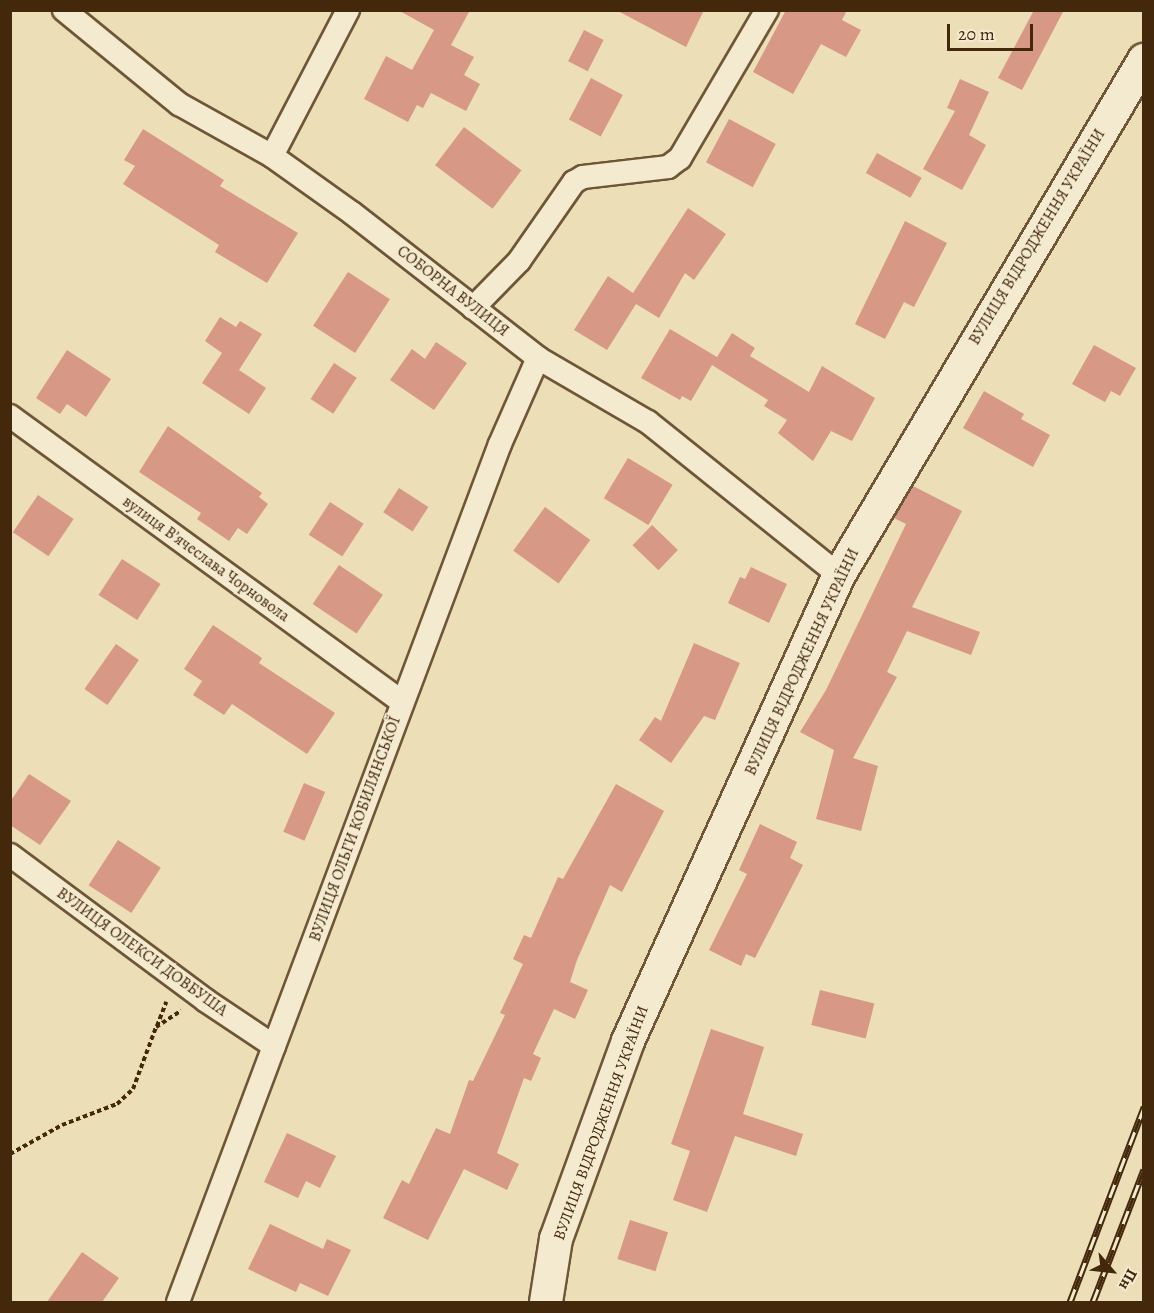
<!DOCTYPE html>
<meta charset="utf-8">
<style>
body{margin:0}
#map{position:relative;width:1154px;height:1313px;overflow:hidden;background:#ecdeb6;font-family:Alegreya,serif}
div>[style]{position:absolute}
.building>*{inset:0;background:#d79985;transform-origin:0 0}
.path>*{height:4px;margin-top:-2px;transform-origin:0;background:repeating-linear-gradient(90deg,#44280b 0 4.5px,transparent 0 7.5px)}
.roads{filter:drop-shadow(2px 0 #6e5636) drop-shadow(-2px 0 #6e5636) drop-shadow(0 2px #6e5636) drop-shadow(0 -2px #6e5636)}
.street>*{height:22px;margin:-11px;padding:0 11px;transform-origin:11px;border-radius:11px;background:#f3ead0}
.secondary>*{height:32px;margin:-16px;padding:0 16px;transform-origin:16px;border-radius:16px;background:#f3ead0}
.rail>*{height:7px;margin-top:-3.5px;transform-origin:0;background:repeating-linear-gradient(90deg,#f3ead0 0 14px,#44280b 0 28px);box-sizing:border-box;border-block:2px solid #44280b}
span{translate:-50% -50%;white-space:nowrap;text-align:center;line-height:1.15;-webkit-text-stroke:4.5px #f3ead0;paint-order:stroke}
.street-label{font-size:16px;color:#44280b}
.frame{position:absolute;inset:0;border:12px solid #44280b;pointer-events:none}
.north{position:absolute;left:1082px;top:1241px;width:60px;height:60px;-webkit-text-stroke:4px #f3ead0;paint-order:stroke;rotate:118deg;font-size:16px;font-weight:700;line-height:24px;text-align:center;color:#44280b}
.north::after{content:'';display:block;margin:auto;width:21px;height:27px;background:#44280b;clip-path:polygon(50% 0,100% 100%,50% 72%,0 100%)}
.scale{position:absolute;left:947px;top:24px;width:86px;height:27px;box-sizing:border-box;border:3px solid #44280b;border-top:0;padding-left:8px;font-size:18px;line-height:21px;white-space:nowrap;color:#44280b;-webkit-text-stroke:4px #f3ead0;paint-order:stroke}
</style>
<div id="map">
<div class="building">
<i style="clip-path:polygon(398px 10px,470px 10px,451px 45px,474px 57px,464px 75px,480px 84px,466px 111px,431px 93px,423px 108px,417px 105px,408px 122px,364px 99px,386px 56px,412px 70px,434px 30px)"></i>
<i style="clip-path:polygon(616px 10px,704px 10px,686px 47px)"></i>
<i style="clip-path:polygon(786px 10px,847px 10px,842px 20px,861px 30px,846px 57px,821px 44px,793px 94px,753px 72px)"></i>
<i style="clip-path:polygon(1034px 10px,1064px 10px,1022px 90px,998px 78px)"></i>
<i style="left:584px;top:30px;width:22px;height:35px;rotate:27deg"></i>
<i style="left:591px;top:78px;width:36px;height:47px;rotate:28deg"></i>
<i style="clip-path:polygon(960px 79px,989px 92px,969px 135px,986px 145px,962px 190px,923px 169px,955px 111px,947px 108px)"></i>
<i style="left:729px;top:119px;width:53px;height:49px;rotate:28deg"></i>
<i style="left:464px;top:127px;width:72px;height:48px;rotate:37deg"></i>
<i style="clip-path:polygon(143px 129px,224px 180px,220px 186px,298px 233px,267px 283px,215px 252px,219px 245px,123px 184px,135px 166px,124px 160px)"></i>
<i style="left:877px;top:153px;width:51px;height:23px;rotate:29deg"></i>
<i style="clip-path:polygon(688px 208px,726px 234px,694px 280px,685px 273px,659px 318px,636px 304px,607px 350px,574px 330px,608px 276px,633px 293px)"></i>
<i style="clip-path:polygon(905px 221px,947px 243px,914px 307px,904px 302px,885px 339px,855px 324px)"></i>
<i style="left:348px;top:272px;width:50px;height:64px;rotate:33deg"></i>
<i style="clip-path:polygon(220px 317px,236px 327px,240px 321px,262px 334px,239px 370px,266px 388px,249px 414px,202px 383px,222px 353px,205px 341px)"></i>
<i style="clip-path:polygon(670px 329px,717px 357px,732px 333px,755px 348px,750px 356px,809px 392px,822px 366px,875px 398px,852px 441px,831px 431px,813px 461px,778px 433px,787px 420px,764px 406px,768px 400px,712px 365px,691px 401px,682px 396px,680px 400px,641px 378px)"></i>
<i style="clip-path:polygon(436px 342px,467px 363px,434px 410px,390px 380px,412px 349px,425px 359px)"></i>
<i style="clip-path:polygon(1094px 345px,1136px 368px,1120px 396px,1111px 391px,1105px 402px,1072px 384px)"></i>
<i style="clip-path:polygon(67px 350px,111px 379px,86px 417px,67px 404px,60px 414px,36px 398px)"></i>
<i style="left:334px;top:363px;width:27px;height:43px;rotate:33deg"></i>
<i style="clip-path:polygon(984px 391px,1024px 414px,1021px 419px,1050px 435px,1033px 467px,963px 428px)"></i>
<i style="clip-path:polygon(168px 426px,262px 493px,259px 497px,268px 504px,247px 534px,238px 528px,229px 541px,197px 519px,201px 513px,139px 472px)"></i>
<i style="left:628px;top:458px;width:52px;height:47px;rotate:31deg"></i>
<i style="clip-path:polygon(913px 486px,962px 511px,912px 607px,980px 632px,971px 655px,907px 631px,887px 672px,897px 677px,853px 758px,878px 766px,861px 831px,816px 819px,834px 750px,800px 732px,826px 690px,906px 524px,894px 518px)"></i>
<i style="left:399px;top:488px;width:35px;height:29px;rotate:33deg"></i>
<i style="left:38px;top:495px;width:43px;height:45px;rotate:34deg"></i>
<i style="left:330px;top:502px;width:40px;height:39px;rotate:33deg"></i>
<i style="left:545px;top:507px;width:56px;height:54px;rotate:36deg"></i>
<i style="left:652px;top:525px;width:36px;height:28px;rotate:44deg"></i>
<i style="left:122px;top:559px;width:46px;height:43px;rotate:33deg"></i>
<i style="left:339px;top:565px;width:53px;height:47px;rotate:34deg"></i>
<i style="clip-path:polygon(751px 567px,787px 584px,769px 623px,728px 603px,740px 577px,745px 579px)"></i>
<i style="clip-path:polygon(213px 625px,262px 658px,259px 663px,335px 713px,307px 754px,232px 704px,224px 715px,193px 695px,202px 681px,184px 669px)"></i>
<i style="clip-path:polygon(694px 643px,740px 663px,715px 720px,704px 716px,671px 763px,639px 740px,655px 717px,661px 721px)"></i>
<i style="left:116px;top:644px;width:28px;height:55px;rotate:35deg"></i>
<i style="clip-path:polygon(29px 774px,71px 801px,40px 845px,10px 825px,10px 802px)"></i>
<i style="left:304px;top:783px;width:23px;height:53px;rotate:23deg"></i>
<i style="clip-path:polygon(616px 784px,664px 811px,622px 892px,610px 885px,577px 960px,570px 982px,588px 990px,575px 1019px,554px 1009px,533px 1054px,541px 1058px,531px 1081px,524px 1078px,497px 1153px,519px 1164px,507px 1190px,464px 1169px,428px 1240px,383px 1218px,402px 1180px,409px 1184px,436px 1128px,450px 1134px,469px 1080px,473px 1081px,505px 1015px,500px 1013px,523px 964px,513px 959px,524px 935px,531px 938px,558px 877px,563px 879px)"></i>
<i style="clip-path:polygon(760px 824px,797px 842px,790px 858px,803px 865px,755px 958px,746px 954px,741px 966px,709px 950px,747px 874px,739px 870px)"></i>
<i style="left:118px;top:840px;width:51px;height:54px;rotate:33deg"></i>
<i style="left:820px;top:990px;width:56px;height:36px;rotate:14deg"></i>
<i style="clip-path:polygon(711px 1029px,764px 1047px,743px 1114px,803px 1134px,796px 1156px,735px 1136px,707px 1212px,673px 1200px,690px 1151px,671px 1144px)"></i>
<i style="clip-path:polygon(287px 1133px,336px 1156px,320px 1188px,306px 1181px,298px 1198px,264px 1182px)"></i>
<i style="left:630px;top:1220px;width:40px;height:41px;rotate:18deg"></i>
<i style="clip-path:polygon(270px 1224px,323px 1249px,327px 1239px,351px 1250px,328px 1296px,300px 1283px,296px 1292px,248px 1269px)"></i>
<i style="clip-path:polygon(82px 1252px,119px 1278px,102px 1302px,47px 1302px)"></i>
</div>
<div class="path">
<i style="left:157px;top:1026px;width:26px;rotate:-69deg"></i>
<i style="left:10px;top:1154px;width:60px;rotate:-29.1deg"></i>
<i style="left:62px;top:1125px;width:59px;rotate:-20.9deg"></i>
<i style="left:117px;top:1104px;width:22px;rotate:-43deg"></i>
<i style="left:133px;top:1089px;width:66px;rotate:-69.6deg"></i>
<i style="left:156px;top:1027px;width:30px;rotate:-33deg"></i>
</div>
<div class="roads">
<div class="street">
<i style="left:64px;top:10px;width:149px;rotate:39.3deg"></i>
<i style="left:179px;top:104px;width:107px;rotate:29.2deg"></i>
<i style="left:272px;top:156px;width:98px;rotate:35.5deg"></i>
<i style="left:352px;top:213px;width:236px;rotate:37.9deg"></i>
<i style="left:538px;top:358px;width:127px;rotate:30.2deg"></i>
<i style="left:648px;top:422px;width:245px;rotate:38.7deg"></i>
<i style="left:272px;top:156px;width:165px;rotate:-62.5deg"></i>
<i style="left:473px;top:308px;width:66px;rotate:-45.6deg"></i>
<i style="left:519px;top:261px;width:96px;rotate:-55.2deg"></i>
<i style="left:574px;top:182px;width:10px;rotate:-29deg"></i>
<i style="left:583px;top:177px;width:86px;rotate:-6.7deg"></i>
<i style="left:668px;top:167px;width:15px;rotate:-37deg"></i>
<i style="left:680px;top:158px;width:172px;rotate:-59.6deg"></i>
<i style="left:10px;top:416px;width:485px;rotate:36.1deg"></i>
<i style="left:10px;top:855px;width:243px;rotate:36.6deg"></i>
<i style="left:205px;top:1000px;width:83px;rotate:33.7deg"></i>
<i style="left:178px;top:1302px;width:916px;rotate:-69.43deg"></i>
<i style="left:500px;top:444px;width:94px;rotate:-66.2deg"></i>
</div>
<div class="secondary">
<i style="left:546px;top:1302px;width:64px;rotate:-81deg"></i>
<i style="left:556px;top:1239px;width:211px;rotate:-70deg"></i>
<i style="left:628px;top:1041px;width:512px;rotate:-65.64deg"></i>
<i style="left:839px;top:575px;width:599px;rotate:-59.36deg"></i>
</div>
</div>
<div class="rail">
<i style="left:1070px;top:1302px;width:209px;rotate:-69.2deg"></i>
<i style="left:1093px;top:1302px;width:142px;rotate:-69deg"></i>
</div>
<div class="street-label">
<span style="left:1037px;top:237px;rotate:-59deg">ВУЛИЦЯ ВІДРОДЖЕННЯ УКРАЇНИ</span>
<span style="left:453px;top:291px;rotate:38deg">СОБОРНА ВУЛИЦЯ</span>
<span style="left:206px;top:559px;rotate:36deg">вулиця Вʼячеслава Чорновола</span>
<span style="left:802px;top:662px;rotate:-65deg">ВУЛИЦЯ ВІДРОДЖЕННЯ УКРАЇНИ</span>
<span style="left:355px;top:829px;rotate:-70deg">ВУЛИЦЯ ОЛЬГИ КОБИЛЯНСЬКОЇ</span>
<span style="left:142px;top:952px;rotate:36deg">ВУЛИЦЯ ОЛЕКСИ ДОВБУША</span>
<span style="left:601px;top:1123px;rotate:-70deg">ВУЛИЦЯ ВІДРОДЖЕННЯ УКРАЇНИ</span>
</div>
<div class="frame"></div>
<div class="north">Пн</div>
<div class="scale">20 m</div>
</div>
